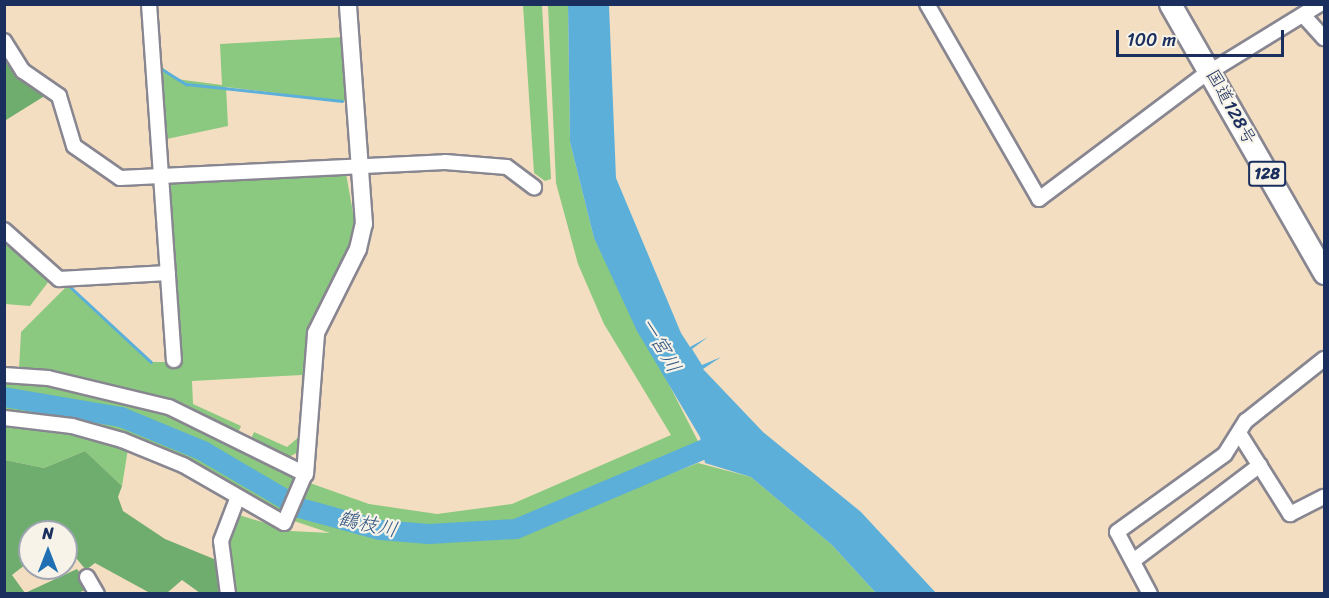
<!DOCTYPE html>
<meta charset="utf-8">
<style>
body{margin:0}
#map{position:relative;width:1329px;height:598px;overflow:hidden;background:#f4dec2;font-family:Sriracha,"Klee One",sans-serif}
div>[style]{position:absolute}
.green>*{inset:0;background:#8ac97f}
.forest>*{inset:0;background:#6fad6e}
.water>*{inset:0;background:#5cafd8}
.stream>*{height:3px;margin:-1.5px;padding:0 1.5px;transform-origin:1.5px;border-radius:1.5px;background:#5cafd8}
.river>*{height:20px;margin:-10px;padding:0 10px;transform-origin:10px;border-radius:10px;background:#5cafd8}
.roads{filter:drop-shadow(2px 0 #888690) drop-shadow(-2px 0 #888690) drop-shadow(0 2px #888690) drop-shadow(0 -2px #888690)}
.minor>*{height:14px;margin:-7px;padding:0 7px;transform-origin:7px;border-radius:7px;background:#fff}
.tertiary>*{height:16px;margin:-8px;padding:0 8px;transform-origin:8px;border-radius:8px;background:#fff}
.trunk>*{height:21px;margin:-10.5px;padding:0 10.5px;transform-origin:10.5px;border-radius:10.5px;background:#fff}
span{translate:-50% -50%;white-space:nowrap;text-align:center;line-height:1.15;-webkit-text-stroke:4.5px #f7f3e8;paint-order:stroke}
.shield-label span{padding:2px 4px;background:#f7f3e8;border:2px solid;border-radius:4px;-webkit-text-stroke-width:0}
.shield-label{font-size:16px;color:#1b2f5e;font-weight:700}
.street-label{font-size:18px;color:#1b2f5e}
.water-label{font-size:20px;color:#2e5583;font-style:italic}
.frame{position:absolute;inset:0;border:6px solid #1b2f5e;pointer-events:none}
.north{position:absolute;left:18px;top:520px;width:60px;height:60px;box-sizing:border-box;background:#f7f3e8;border:2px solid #9fa5b1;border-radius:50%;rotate:0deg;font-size:16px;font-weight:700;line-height:24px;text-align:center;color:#1b2f5e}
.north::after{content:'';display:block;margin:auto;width:21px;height:27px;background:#1f6fb2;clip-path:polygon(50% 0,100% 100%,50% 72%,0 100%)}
.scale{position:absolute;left:1116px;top:30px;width:168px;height:27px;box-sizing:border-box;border:3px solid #1b2f5e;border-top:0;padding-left:8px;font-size:18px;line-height:21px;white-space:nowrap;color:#1b2f5e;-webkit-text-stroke:4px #f7f3e8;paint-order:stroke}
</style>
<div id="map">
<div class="green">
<i style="clip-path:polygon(523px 5px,542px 5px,551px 179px,545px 181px,534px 173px)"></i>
<i style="clip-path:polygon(548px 5px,568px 5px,570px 142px,594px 238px,702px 449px,515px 527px,486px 531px,382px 527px,298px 504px,307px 482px,369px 504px,437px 514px,512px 504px,671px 435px,604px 324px,578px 264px,556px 183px)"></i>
<i style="clip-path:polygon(346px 37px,351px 102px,226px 87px,228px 126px,162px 140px,155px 61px,176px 79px,222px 85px,220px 44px)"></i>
<i style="clip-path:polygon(345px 168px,357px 235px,320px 307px,304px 449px,283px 460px,250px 441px,254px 432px,287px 447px,300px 436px,302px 375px,192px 381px,193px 404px,241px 426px,237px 435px,157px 397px,19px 369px,21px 332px,68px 285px,151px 362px,176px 362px,165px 179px)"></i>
<i style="clip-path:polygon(5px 236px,52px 277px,30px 306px,5px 304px)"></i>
<i style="clip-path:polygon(5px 378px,168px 412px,297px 477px,287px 499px,157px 426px,61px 400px,5px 394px)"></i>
<i style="clip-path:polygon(4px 400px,127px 423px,201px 453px,286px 504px,280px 516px,128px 440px,5px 416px)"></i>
<i style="clip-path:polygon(5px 421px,116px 442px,128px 449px,122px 486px,85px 451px,44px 468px,5px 460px)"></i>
<i style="clip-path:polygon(698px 463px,751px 477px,832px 545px,876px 593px,230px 593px,222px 561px,239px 515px,291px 531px,330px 533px,291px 520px,296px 509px,383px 534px,478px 538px,535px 527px)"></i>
</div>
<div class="forest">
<i style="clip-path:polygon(4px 46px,51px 92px,6px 120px,4px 119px)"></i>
<i style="clip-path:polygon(85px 451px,122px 486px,118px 497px,123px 511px,165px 539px,214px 559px,221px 593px,200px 593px,182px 580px,167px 593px,150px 593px,95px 563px,86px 570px,66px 546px,66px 532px,30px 532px,30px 561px,12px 575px,25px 593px,77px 569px,90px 588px,78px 593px,5px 594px,5px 460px,44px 468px)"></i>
</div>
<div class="water">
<i style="clip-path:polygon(568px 5px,609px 5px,616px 178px,681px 333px,690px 347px,708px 337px,692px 349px,702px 365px,721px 357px,703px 369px,763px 432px,861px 512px,936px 593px,876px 593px,832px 545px,751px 477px,705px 463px,700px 437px,637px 331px,594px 238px,570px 142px)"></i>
</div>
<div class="stream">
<i style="left:160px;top:68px;width:31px;rotate:32deg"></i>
<i style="left:186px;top:84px;width:157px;rotate:6.2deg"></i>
<i style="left:68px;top:285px;width:113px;rotate:42.9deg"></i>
</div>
<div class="river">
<i style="left:4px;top:397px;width:119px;rotate:9.7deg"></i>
<i style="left:121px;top:417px;width:89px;rotate:22.5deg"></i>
<i style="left:203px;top:451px;width:113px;rotate:30.4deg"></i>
<i style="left:300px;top:508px;width:83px;rotate:15.4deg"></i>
<i style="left:380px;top:530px;width:49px;rotate:4.7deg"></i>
<i style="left:429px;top:534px;width:87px;rotate:-3.3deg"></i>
<i style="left:516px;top:529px;width:228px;rotate:-23deg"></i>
</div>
<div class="roads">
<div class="minor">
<i style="left:149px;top:4px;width:357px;rotate:86deg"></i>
<i style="left:927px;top:4px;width:225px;rotate:60.1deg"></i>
<i style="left:1039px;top:199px;width:205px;rotate:-36.9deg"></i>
<i style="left:1203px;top:76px;width:137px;rotate:-31.6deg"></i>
<i style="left:1304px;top:16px;width:30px;rotate:48deg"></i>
<i style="left:4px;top:41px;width:36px;rotate:58deg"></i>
<i style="left:23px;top:71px;width:44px;rotate:34.8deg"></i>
<i style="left:59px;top:96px;width:52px;rotate:73.3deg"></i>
<i style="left:74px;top:146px;width:56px;rotate:34.8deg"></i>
<i style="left:120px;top:178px;width:325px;rotate:-2.8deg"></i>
<i style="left:445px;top:162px;width:62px;rotate:4.6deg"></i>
<i style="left:507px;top:167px;width:34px;rotate:37deg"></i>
<i style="left:4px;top:230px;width:74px;rotate:41.7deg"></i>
<i style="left:59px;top:279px;width:109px;rotate:-3.2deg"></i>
<i style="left:4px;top:375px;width:44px;rotate:3.9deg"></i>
<i style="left:48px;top:378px;width:124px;rotate:13.5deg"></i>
<i style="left:169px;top:407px;width:152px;rotate:26.2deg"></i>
<i style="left:305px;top:474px;width:53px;rotate:113.2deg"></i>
<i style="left:284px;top:523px;width:116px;rotate:-150.1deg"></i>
<i style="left:183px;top:465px;width:66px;rotate:-157.7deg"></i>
<i style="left:122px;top:440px;width:52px;rotate:-164.4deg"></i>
<i style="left:72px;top:426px;width:68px;rotate:-173.3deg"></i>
<i style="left:1239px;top:433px;width:96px;rotate:57.8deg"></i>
<i style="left:1290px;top:514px;width:38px;rotate:-27deg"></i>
<i style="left:1133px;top:561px;width:159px;rotate:-37.1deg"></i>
<i style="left:87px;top:577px;width:20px;rotate:60deg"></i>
<i style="left:228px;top:594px;width:53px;rotate:-97.5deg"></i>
<i style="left:221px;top:541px;width:45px;rotate:-69.1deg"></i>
<i style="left:1150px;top:594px;width:70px;rotate:-118deg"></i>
<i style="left:1117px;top:532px;width:133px;rotate:-35.8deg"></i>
<i style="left:1225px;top:454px;width:39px;rotate:-58deg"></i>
<i style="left:1246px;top:421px;width:100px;rotate:-38.5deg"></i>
</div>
<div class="tertiary">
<i style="left:305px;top:474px;width:141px;rotate:-85.5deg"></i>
<i style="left:316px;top:333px;width:94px;rotate:-63.4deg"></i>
<i style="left:358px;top:249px;width:26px;rotate:-77deg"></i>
<i style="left:364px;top:224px;width:221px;rotate:-94.2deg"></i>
</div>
<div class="trunk">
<i style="left:1170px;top:4px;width:310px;rotate:60.2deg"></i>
</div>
</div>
<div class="shield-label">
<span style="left:1267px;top:174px">128</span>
</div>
<div class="street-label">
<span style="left:1231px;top:107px;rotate:61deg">国道128号</span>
</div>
<div class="water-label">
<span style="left:661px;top:345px;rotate:60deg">一宮川</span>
<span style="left:368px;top:524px;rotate:12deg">鶴枝川</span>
</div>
<div class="frame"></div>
<div class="north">N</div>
<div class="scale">100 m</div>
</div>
